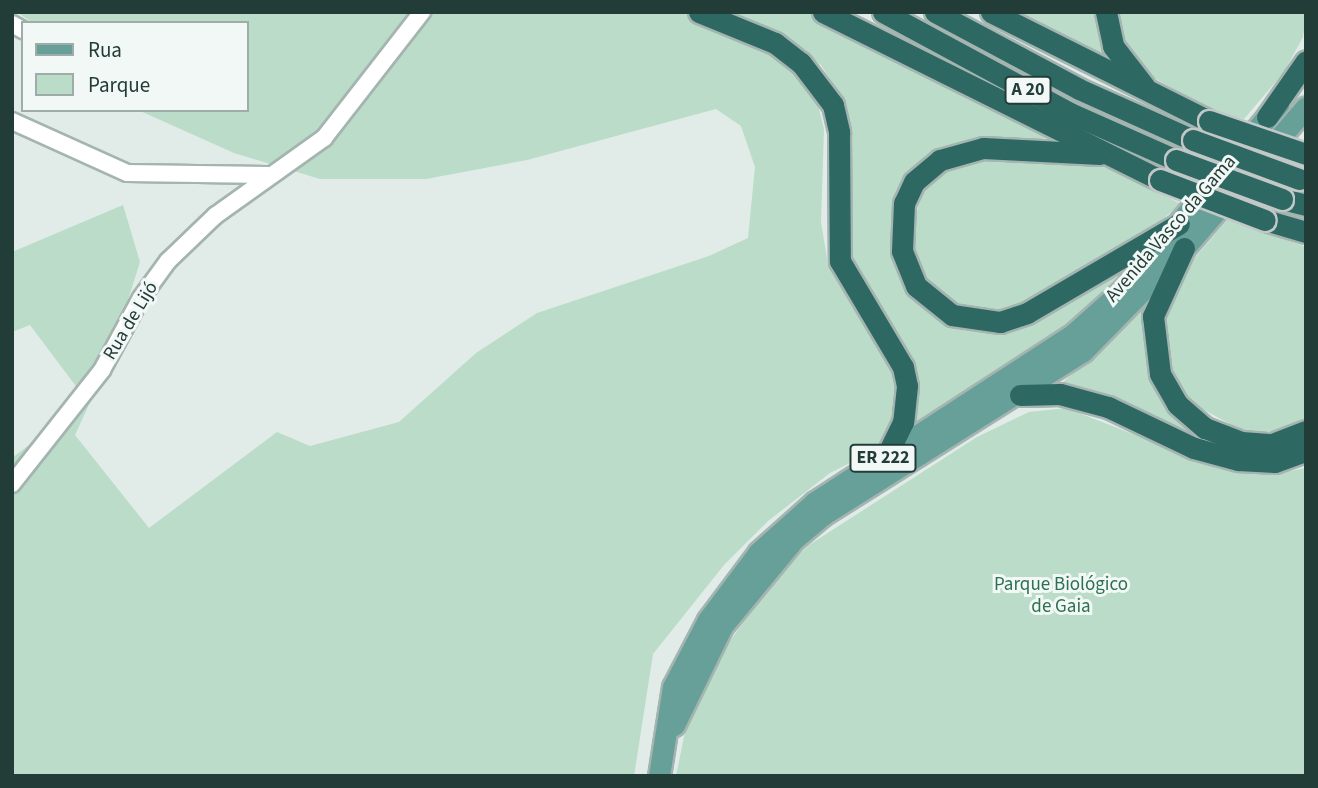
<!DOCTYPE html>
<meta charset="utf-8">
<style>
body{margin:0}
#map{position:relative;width:1318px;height:788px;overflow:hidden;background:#e1ece8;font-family:"Source Sans 3",sans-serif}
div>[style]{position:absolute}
.green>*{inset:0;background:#badcc8}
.roads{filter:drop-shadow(2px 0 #a4b4b0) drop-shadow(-2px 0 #a4b4b0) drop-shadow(0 2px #a4b4b0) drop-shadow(0 -2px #a4b4b0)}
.street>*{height:16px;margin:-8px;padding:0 8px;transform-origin:8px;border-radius:8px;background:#fff}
.primary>*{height:21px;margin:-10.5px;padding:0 10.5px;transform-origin:10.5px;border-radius:10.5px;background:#67a098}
.highway>*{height:21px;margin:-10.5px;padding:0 10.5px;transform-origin:10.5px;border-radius:10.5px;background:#2e6862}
.bridges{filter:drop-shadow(2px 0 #c1c8c7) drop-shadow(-2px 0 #c1c8c7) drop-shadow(0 2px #c1c8c7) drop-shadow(0 -2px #c1c8c7)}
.highway-bridge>*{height:21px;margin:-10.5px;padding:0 10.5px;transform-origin:10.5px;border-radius:10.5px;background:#2e6862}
span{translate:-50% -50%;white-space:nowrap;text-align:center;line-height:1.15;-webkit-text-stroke:6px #f2f8f6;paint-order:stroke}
.shield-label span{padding:2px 5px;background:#f2f8f6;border:2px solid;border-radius:5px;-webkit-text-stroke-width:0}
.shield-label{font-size:18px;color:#223c38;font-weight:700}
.street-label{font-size:19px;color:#223c38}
.park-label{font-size:19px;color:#2d7250}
.frame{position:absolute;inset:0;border:14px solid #223c38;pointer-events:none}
.legend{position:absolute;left:21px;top:21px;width:228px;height:91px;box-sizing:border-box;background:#f2f8f6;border:2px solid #9fadaa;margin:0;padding:9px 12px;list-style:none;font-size:21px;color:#223c38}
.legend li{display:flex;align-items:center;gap:14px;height:35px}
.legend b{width:35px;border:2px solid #9fadaa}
</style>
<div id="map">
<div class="green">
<i style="clip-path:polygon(17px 12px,681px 12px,789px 56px,817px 101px,824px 129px,821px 222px,828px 264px,893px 361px,901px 389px,899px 411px,874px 451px,830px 473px,768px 521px,724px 565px,653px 654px,634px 776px,12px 776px,12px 458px,87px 401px,30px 325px,12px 332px,12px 252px,123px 205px,140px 262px,108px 363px,75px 435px,149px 528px,277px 432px,310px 446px,399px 422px,476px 353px,537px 313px,709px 256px,748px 238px,755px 167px,741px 126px,716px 109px,527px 160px,426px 179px,320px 179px,234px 153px,138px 110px,247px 110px,247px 23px,33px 23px)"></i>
<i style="clip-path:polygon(711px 12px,809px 12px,1051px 138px,942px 150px,892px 238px,894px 260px,927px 310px,953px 325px,1002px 330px,1134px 266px,1075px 324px,910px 428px,919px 402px,913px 363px,861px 283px,852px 257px,847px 231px,850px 143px,837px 90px,821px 65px,797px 46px)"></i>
<i style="clip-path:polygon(1012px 12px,1099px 12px,1118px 65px)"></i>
<i style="clip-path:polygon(1117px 12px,1306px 12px,1306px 18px,1303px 37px,1284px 72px,1244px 119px,1214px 112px,1145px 73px,1125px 41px)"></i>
<i style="clip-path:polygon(1023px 156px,1077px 159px,1118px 172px,1181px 204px,1133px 244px,1008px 312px,974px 312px,949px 303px,926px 283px,911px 253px,913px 222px,923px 193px,945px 172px,969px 160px)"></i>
<i style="clip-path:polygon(1228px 219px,1306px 247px,1306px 422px,1275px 431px,1245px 432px,1193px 404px,1173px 375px,1163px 340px,1164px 307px,1176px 280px)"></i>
<i style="clip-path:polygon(1151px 303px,1147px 348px,1208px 440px,1114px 398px,1062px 383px)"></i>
<i style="clip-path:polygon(1066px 408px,1208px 463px,1267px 475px,1306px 468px,1306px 776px,676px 776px,685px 732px,718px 659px,768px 585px,809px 545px,977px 437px,1029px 412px)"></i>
</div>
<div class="roads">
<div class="street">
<i style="left:12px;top:24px;width:13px;rotate:29deg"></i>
<i style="left:12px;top:121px;width:126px;rotate:24.3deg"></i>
<i style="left:127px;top:173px;width:141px;rotate:0.8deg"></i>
<i style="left:12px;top:484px;width:145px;rotate:-51.7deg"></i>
<i style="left:102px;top:370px;width:82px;rotate:-61.6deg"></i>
<i style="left:141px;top:298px;width:46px;rotate:-53.9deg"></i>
<i style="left:168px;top:261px;width:66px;rotate:-43.8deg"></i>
<i style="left:216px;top:215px;width:133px;rotate:-35.5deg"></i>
<i style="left:324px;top:138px;width:160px;rotate:-52.1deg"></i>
</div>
<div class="primary">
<i style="left:674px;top:725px;width:110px;rotate:-64.1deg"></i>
<i style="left:722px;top:626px;width:113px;rotate:-50.4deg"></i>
<i style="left:794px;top:539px;width:39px;rotate:-40deg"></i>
<i style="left:824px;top:514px;width:306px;rotate:-32.2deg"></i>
<i style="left:1083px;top:351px;width:144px;rotate:-45.6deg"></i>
<i style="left:1184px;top:248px;width:186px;rotate:-49.1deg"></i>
<i style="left:659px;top:776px;width:90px;rotate:-81.1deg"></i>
<i style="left:673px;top:687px;width:76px;rotate:-62.4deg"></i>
<i style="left:708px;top:620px;width:85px;rotate:-53.1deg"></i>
<i style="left:759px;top:552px;width:75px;rotate:-41.8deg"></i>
<i style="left:815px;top:502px;width:305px;rotate:-33deg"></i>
<i style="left:1071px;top:336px;width:71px;rotate:-41.6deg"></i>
<i style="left:1124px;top:289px;width:241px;rotate:-50.2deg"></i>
</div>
<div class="highway">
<i style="left:699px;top:12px;width:82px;rotate:22.2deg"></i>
<i style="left:775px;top:43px;width:33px;rotate:38deg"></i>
<i style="left:801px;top:63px;width:53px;rotate:52.7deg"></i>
<i style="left:833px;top:105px;width:28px;rotate:77deg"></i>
<i style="left:839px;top:132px;width:129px;rotate:89.6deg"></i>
<i style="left:840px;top:261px;width:123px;rotate:59.3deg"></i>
<i style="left:903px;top:367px;width:19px;rotate:78deg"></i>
<i style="left:907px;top:386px;width:36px;rotate:96deg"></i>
<i style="left:903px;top:422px;width:37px;rotate:116deg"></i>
<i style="left:823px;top:12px;width:377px;rotate:26.5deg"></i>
<i style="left:883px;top:12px;width:213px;rotate:28.4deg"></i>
<i style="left:1070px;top:113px;width:116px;rotate:23.9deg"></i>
<i style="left:935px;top:12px;width:163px;rotate:28.1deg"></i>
<i style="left:1079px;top:89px;width:125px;rotate:24.1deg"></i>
<i style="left:991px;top:12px;width:244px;rotate:26.6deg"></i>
<i style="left:1106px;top:12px;width:35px;rotate:78deg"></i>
<i style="left:1113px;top:46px;width:51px;rotate:52.2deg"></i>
<i style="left:1267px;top:117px;width:68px;rotate:-55.1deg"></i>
<i style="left:1100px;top:154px;width:117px;rotate:-177.1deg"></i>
<i style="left:983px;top:148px;width:45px;rotate:164.4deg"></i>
<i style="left:940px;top:160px;width:34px;rotate:140deg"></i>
<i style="left:914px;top:182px;width:23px;rotate:115deg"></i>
<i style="left:904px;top:203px;width:48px;rotate:92.4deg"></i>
<i style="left:902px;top:251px;width:38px;rotate:68deg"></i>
<i style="left:916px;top:286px;width:46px;rotate:38.9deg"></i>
<i style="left:952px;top:315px;width:49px;rotate:8.3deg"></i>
<i style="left:1000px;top:322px;width:28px;rotate:-18deg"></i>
<i style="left:1027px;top:313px;width:176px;rotate:-30.4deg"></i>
<i style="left:1282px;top:199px;width:25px;rotate:14deg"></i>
<i style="left:1265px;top:220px;width:43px;rotate:16.3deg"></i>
<i style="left:1184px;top:248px;width:75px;rotate:114.5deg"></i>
<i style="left:1153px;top:316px;width:58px;rotate:83.1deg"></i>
<i style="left:1160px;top:374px;width:34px;rotate:60deg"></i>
<i style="left:1177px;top:404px;width:37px;rotate:41deg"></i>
<i style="left:1205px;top:428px;width:39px;rotate:21deg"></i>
<i style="left:1241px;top:442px;width:31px;rotate:4deg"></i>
<i style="left:1272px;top:444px;width:36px;rotate:-21deg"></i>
<i style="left:1020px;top:395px;width:40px;rotate:-1.4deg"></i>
<i style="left:1060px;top:394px;width:50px;rotate:15.2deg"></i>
<i style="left:1108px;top:407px;width:95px;rotate:25.5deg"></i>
<i style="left:1194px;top:448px;width:46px;rotate:15.3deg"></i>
<i style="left:1238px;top:460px;width:37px;rotate:3deg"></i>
<i style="left:1275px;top:462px;width:33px;rotate:-20deg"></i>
</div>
</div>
<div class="bridges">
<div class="highway-bridge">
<i style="left:1209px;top:121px;width:102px;rotate:18.8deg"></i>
<i style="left:1193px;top:140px;width:113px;rotate:20.2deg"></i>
<i style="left:1176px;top:160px;width:113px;rotate:20.2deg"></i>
<i style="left:1160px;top:180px;width:112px;rotate:20.9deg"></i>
</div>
</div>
<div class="shield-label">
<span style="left:1028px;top:90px">A 20</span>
<span style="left:883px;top:458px">ER 222</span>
</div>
<div class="street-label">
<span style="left:1171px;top:229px;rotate:-49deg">Avenida Vasco da Gama</span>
<span style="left:131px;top:321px;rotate:-59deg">Rua de Lijó</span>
</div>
<div class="park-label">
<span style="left:1061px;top:596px">Parque Biológico<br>de Gaia</span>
</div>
<div class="frame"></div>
<ul class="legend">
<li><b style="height:9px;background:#67a098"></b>Rua</li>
<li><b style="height:19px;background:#badcc8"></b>Parque</li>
</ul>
</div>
